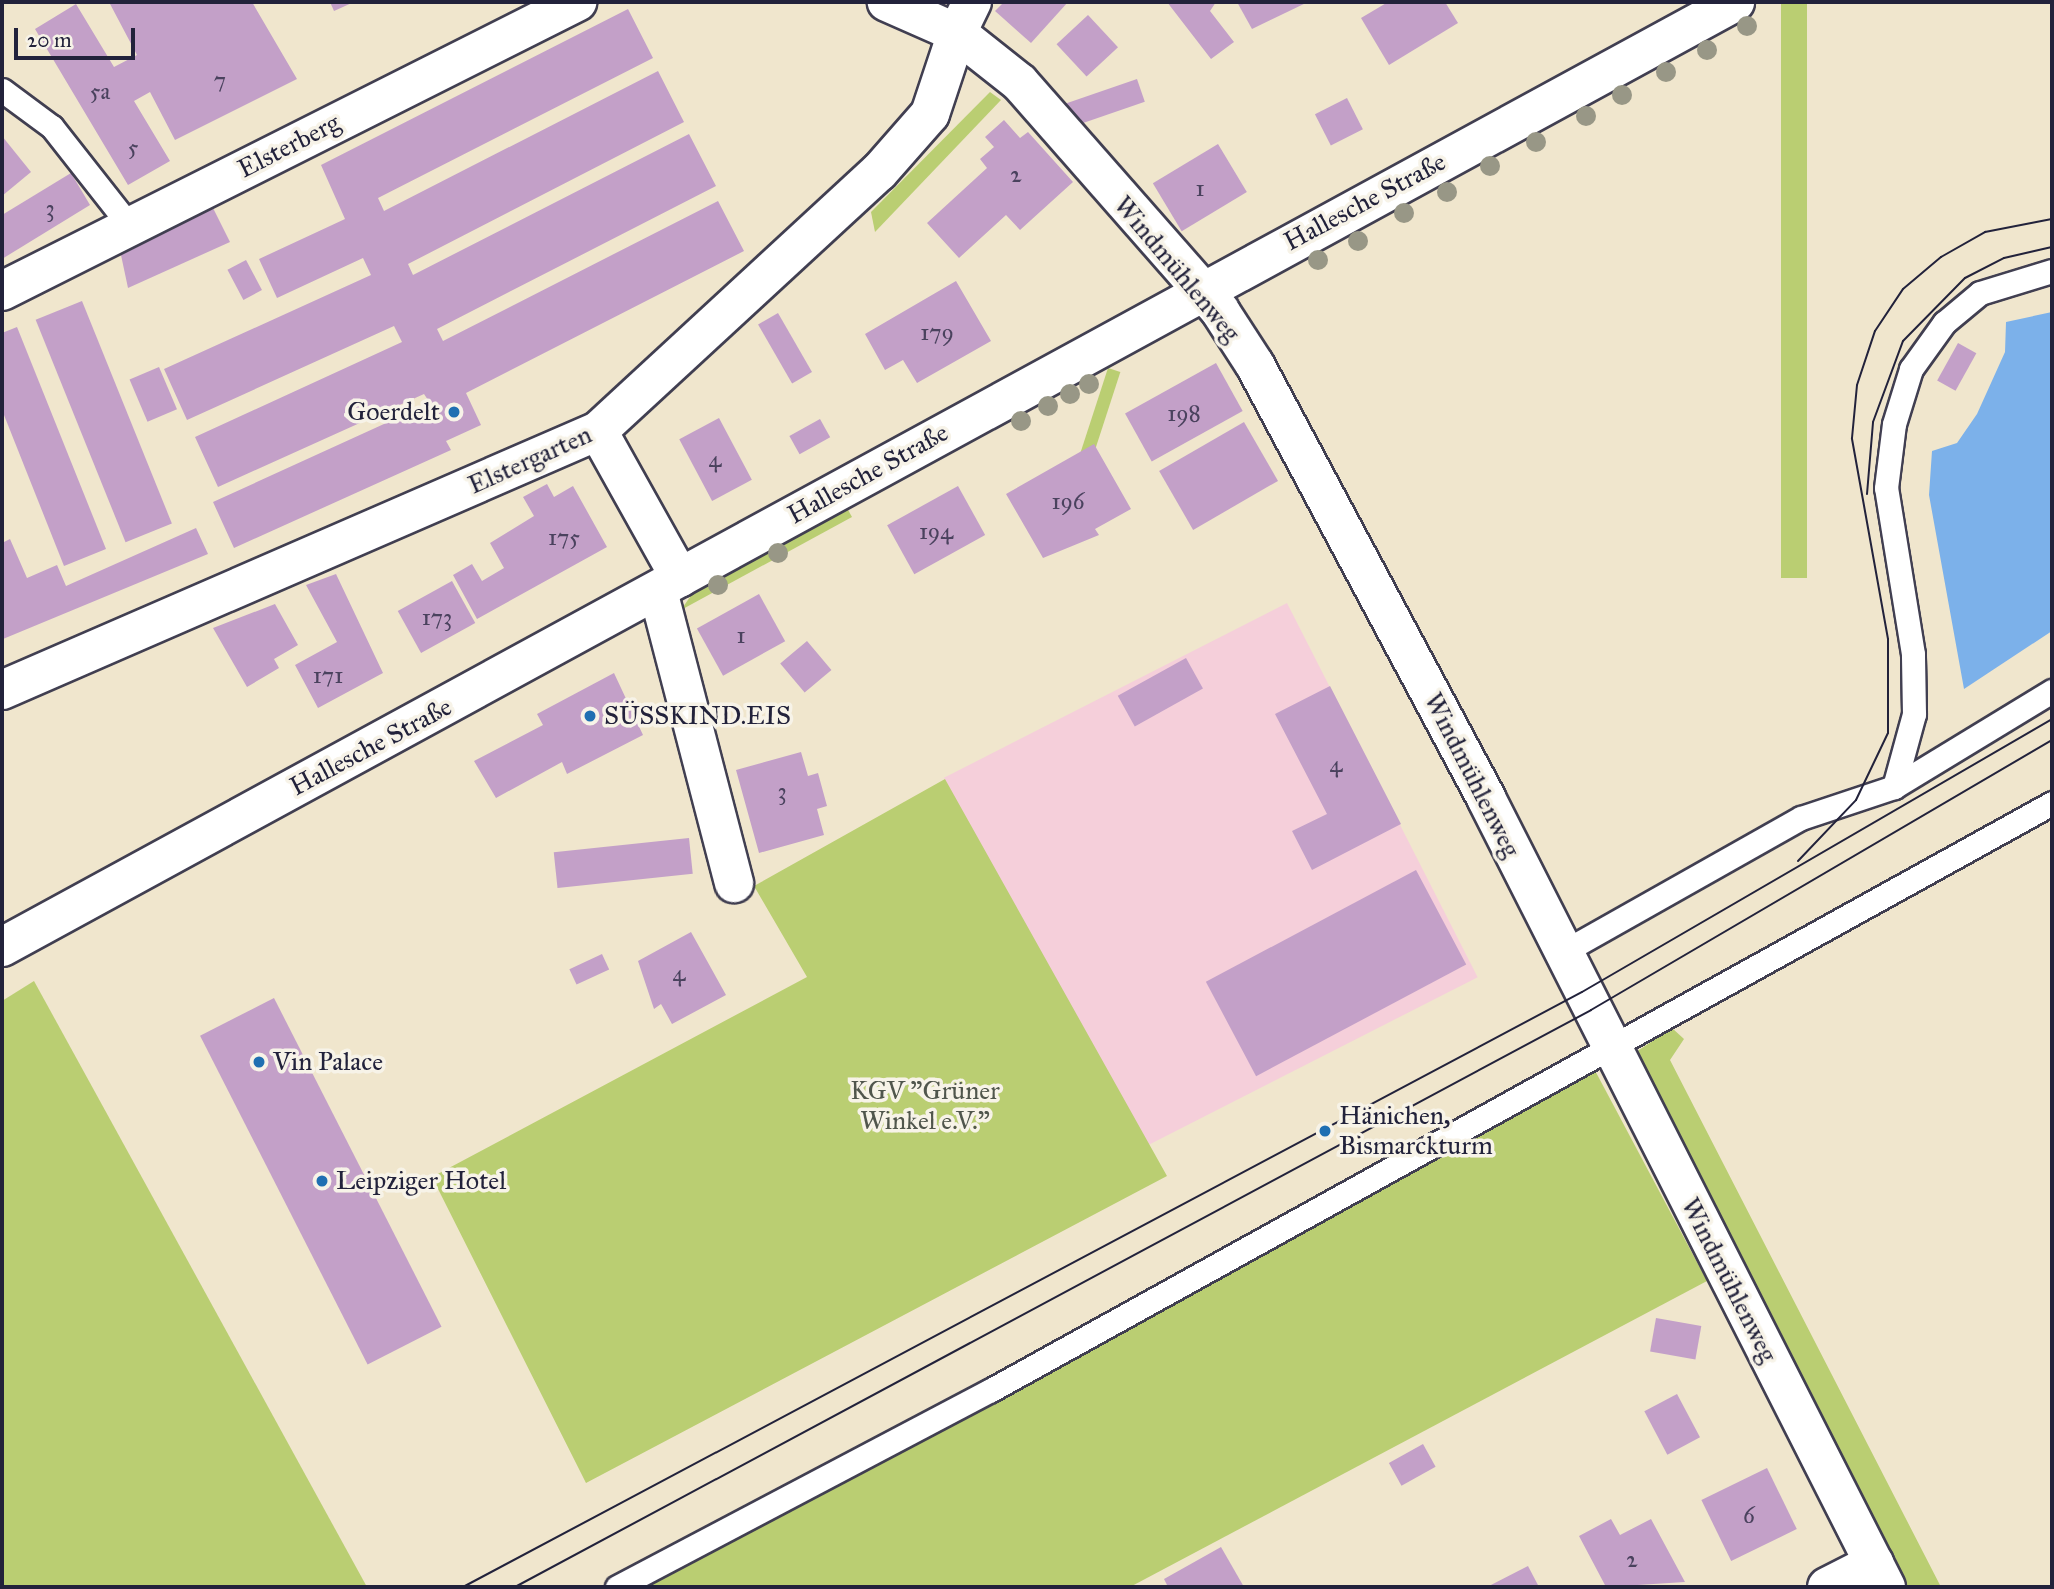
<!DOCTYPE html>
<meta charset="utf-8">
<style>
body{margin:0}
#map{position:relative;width:2054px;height:1589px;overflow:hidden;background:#f0e6cd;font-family:"IM FELL Great Primer",serif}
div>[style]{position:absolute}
.built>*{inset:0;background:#f5cfda;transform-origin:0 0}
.green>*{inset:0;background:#bace72;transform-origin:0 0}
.water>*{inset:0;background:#7cb1ea}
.building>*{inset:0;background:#c3a0c8;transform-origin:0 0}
.roads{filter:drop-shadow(2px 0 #413f51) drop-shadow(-2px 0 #413f51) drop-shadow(0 2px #413f51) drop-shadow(0 -2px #413f51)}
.lane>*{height:23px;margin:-11.5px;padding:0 11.5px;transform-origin:11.5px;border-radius:11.5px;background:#fff}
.street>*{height:38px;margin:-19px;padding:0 19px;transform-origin:19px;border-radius:19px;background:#fff}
.secondary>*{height:38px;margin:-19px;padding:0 19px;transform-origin:19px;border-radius:19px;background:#fff}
.tram>*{height:2px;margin:-1px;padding:0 1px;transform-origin:1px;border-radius:1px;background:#22223b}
.trees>*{width:20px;height:20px;margin:-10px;border-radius:50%;background:#989786}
.dots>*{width:19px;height:19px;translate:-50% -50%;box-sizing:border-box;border:4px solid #f7f3e8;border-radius:50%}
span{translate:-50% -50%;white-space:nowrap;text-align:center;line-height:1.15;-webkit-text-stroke:7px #f7f3e8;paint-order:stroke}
.number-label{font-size:23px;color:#4a425e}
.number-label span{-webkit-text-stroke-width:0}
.street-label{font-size:26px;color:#22223b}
.poi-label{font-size:26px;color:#22223b}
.right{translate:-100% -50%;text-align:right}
.left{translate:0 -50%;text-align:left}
.park-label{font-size:26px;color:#50564c}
.frame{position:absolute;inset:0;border:4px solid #22223b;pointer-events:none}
.scale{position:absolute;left:14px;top:28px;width:121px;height:32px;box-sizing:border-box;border:4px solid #22223b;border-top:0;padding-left:9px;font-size:21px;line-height:24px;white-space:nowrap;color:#22223b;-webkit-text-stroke:5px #f7f3e8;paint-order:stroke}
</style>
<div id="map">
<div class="built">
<i style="left:1287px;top:603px;width:420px;height:385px;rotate:63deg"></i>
</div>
<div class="green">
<i style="left:1781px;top:2px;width:26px;height:576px"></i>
<i style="clip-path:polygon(990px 92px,1001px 100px,875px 232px,871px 212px)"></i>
<i style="left:1108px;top:368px;width:13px;height:142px;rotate:18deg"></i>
<i style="clip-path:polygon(847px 508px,852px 517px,681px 610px,692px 594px)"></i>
<i style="clip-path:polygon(945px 779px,1167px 1176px,586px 1483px,432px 1177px,807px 977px,754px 886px)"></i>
<i style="clip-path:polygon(34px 981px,367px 1587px,2px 1587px,2px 1001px)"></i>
<i style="clip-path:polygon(1672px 1028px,1684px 1039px,1670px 1060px,1941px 1587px,1908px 1587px,1630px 1056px)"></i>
<i style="clip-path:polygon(1591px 1063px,1707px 1281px,1130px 1587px,633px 1587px)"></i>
</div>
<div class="water">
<i style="clip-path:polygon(2052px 312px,2052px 631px,1964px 689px,1929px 495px,1932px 451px,1957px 443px,1977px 414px,2005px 352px,2006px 322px)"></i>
</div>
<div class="building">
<i style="clip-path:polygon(109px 2px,252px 2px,297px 79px,175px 140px,150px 92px,134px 101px,170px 161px,128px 185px,35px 29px,76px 4px,114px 67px,137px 55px)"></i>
<i style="clip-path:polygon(330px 2px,354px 2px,334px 11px)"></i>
<i style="clip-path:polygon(1004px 2px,1068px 2px,1031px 43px,995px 11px)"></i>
<i style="clip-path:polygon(1167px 2px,1216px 2px,1210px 11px,1234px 42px,1211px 59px)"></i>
<i style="clip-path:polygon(1237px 2px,1308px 2px,1252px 29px)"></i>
<i style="clip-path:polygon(1388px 2px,1445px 2px,1458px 23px,1389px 65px,1361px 18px)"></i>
<i style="clip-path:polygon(628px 9px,653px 58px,378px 198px,384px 211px,658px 71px,684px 122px,408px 264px,413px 275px,689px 134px,716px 186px,437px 329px,443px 341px,718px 201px,744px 251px,466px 393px,481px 425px,446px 441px,451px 450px,234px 548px,213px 502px,430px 403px,424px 394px,218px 487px,195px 437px,402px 342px,394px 326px,187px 420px,164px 369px,371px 275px,363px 258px,277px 298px,259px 259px,345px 219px,321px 165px)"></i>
<i style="left:1088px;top:15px;width:44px;height:43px;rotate:47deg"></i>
<i style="left:1137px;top:79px;width:24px;height:76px;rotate:71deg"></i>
<i style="left:1347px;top:98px;width:35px;height:36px;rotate:63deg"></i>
<i style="clip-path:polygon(1004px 120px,1020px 138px,1028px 132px,1073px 182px,1020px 230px,1006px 215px,959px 258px,927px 223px,987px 168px,980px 159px,994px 147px,985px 137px)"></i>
<i style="clip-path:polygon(2px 136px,31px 172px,2px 196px)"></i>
<i style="left:1218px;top:144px;width:56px;height:76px;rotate:59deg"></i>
<i style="clip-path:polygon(71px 173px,90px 205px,2px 259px,2px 215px)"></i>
<i style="clip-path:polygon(213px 208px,230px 242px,128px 288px,121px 255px)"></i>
<i style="left:246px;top:260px;width:34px;height:21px;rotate:62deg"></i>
<i style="clip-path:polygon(956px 281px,991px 341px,917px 383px,903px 360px,885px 370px,865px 334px)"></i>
<i style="left:82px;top:301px;width:240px;height:50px;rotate:68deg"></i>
<i style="left:778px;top:313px;width:68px;height:23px;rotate:60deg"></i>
<i style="clip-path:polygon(17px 327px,106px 549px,64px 566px,2px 410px,2px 333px)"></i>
<i style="left:1958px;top:343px;width:21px;height:43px;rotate:29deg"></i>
<i style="left:1216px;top:363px;width:55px;height:104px;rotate:61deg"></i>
<i style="left:159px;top:367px;width:46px;height:32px;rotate:67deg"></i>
<i style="left:719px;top:418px;width:70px;height:45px;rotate:62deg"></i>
<i style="left:820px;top:419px;width:21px;height:35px;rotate:61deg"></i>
<i style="left:1244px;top:422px;width:68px;height:98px;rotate:60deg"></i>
<i style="clip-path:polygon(1094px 444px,1131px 509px,1095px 529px,1099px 535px,1043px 558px,1006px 494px)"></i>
<i style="clip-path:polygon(547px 484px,554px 497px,573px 486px,607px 547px,477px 619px,453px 575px,472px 564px,482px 581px,504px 568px,490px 543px,534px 516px,523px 497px)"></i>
<i style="left:958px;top:486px;width:56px;height:81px;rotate:61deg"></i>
<i style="clip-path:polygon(196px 528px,208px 554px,3px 639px,2px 543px,10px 539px,27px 578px,57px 565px,66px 586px)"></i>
<i style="clip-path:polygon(336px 574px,383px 673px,318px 708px,295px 665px,337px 642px,306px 585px)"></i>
<i style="left:452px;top:581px;width:48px;height:62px;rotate:61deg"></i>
<i style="left:759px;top:594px;width:54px;height:71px;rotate:61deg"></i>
<i style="clip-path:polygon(275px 604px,298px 645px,274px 659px,279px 668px,247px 687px,213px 628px)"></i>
<i style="left:807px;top:641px;width:38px;height:35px;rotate:50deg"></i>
<i style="left:1186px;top:658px;width:35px;height:78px;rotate:61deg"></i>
<i style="clip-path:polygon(614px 673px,643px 735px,567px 774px,562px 762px,496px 798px,474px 761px,543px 725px,537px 714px)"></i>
<i style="clip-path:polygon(1330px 686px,1401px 824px,1312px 870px,1292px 831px,1327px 814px,1275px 714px)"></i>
<i style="clip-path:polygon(801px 752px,808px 776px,818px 773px,827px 806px,817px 809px,824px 835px,759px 853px,736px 770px)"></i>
<i style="left:689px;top:838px;width:36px;height:136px;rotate:84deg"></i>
<i style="left:1416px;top:870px;width:107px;height:238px;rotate:62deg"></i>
<i style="clip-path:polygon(691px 932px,726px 995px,672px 1024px,661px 1004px,654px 1009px,638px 961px)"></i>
<i style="left:602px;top:954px;width:17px;height:36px;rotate:65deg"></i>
<i style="left:274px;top:998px;width:369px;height:83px;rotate:63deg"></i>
<i style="left:1656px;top:1318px;width:46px;height:34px;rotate:10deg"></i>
<i style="left:1677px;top:1394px;width:49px;height:37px;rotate:62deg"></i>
<i style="left:1423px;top:1444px;width:26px;height:39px;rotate:61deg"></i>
<i style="left:1767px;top:1468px;width:68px;height:73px;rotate:64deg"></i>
<i style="clip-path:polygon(1611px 1519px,1620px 1535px,1651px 1519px,1685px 1582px,1606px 1587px,1579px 1536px)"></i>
<i style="clip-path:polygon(1221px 1547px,1244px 1587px,1168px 1587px,1164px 1579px)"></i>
<i style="clip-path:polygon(1528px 1566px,1539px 1587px,1487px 1587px)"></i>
</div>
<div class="roads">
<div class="lane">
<i style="left:2px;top:90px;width:62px;rotate:36.5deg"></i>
<i style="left:52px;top:127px;width:126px;rotate:51.8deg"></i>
<i style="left:1894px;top:787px;width:76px;rotate:-74.7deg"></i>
<i style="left:1914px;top:714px;width:60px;rotate:-91deg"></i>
<i style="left:1913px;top:654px;width:168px;rotate:-99.2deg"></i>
<i style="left:1886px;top:488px;width:64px;rotate:-82.9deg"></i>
<i style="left:1894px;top:424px;width:58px;rotate:-72.8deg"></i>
<i style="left:1911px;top:369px;width:57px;rotate:-54.3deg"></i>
<i style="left:1944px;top:323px;width:47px;rotate:-39.8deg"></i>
<i style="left:1980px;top:293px;width:75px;rotate:-17deg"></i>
<i style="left:1563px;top:952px;width:273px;rotate:-29.4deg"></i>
<i style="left:1801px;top:818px;width:98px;rotate:-18.4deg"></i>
<i style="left:1894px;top:787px;width:185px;rotate:-31.3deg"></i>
<i style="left:617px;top:1587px;width:423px;rotate:-27.8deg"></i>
<i style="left:991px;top:1390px;width:1213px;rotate:-28.95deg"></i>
</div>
<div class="street">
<i style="left:972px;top:2px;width:34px;rotate:116deg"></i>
<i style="left:957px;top:33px;width:80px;rotate:38.4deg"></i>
<i style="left:1020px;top:83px;width:303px;rotate:48.7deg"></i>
<i style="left:1220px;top:311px;width:64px;rotate:57.1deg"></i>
<i style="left:1255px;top:365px;width:491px;rotate:61.9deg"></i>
<i style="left:1486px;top:798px;width:885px;rotate:63.12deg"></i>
<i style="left:658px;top:591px;width:302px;rotate:75.4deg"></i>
<i style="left:1827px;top:1587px;width:53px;rotate:-27.1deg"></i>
</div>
<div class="secondary">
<i style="left:2px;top:291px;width:644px;rotate:-26.68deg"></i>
<i style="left:598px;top:431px;width:168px;rotate:60.8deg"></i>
<i style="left:2px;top:690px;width:650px;rotate:-23.49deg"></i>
<i style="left:598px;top:431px;width:382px;rotate:-42.7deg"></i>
<i style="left:879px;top:172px;width:77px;rotate:-48.7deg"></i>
<i style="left:930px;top:114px;width:85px;rotate:-71.6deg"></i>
<i style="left:957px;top:33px;width:77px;rotate:-156.1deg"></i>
<i style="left:2px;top:947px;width:1974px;rotate:-28.6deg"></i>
</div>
</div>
<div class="tram">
<i style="left:1867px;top:494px;width:72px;rotate:-85.2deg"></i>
<i style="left:1873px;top:422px;width:86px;rotate:-69.7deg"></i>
<i style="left:1903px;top:341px;width:88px;rotate:-45.5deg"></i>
<i style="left:1965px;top:278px;width:44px;rotate:-27.1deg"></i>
<i style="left:2004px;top:258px;width:49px;rotate:-12.9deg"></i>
<i style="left:1798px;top:861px;width:84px;rotate:-46.4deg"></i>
<i style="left:1856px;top:800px;width:74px;rotate:-64.5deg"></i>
<i style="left:1888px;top:733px;width:94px;rotate:-90deg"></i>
<i style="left:1888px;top:639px;width:204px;rotate:-100.2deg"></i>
<i style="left:1852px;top:438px;width:53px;rotate:-84.6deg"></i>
<i style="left:1857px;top:385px;width:57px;rotate:-71.6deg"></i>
<i style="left:1875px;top:331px;width:50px;rotate:-56.3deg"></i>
<i style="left:1903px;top:289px;width:50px;rotate:-40.1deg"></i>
<i style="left:1941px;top:257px;width:51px;rotate:-29.6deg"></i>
<i style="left:1985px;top:232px;width:68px;rotate:-11deg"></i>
<i style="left:463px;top:1587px;width:1267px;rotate:-28deg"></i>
<i style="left:1582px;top:992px;width:544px;rotate:-30.15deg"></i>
<i style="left:515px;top:1587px;width:1221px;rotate:-28.2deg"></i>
<i style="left:1591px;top:1010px;width:534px;rotate:-30.36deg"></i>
</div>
<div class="trees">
<i style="left:1747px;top:26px"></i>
<i style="left:1707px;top:50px"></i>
<i style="left:1666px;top:72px"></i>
<i style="left:1622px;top:95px"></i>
<i style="left:1586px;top:116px"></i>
<i style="left:1536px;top:142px"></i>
<i style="left:1490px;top:166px"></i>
<i style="left:1447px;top:192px"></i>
<i style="left:1404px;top:213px"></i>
<i style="left:1358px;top:241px"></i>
<i style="left:1318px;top:260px"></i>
<i style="left:1089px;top:384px"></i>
<i style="left:1070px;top:394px"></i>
<i style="left:1048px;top:406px"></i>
<i style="left:1021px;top:421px"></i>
<i style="left:778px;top:553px"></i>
<i style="left:718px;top:585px"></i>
</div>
<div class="dots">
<i style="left:454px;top:412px;background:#1f6fb2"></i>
<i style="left:590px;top:716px;background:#1f6fb2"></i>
<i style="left:259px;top:1062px;background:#1f6fb2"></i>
<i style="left:1325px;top:1131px;background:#1f6fb2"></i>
<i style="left:322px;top:1181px;background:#1f6fb2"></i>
</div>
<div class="number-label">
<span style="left:220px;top:80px">7</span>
<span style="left:100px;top:91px">5a</span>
<span style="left:133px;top:147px">5</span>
<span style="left:1016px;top:174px">2</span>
<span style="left:1200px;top:188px">1</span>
<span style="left:50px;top:208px">3</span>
<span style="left:937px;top:332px">179</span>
<span style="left:1184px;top:413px">198</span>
<span style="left:715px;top:459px">4</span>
<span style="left:1068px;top:501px">196</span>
<span style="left:936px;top:531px">194</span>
<span style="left:564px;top:537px">175</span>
<span style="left:437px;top:617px">173</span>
<span style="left:741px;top:635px">1</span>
<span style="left:328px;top:675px">171</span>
<span style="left:1336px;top:764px">4</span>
<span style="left:782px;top:791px">3</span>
<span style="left:679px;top:973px">4</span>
<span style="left:1749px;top:1515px">6</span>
<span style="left:1632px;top:1559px">2</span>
</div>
<div class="street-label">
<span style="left:289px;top:146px;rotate:-27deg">Elsterberg</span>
<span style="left:1365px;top:202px;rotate:-28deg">Hallesche Straße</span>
<span style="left:1177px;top:269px;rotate:50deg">Windmühlenweg</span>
<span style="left:530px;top:460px;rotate:-24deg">Elstergarten</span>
<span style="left:868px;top:474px;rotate:-29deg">Hallesche Straße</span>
<span style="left:371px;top:747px;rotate:-28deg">Hallesche Straße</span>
<span style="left:1472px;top:775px;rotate:63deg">Windmühlenweg</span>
<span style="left:1729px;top:1280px;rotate:63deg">Windmühlenweg</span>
</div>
<div class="poi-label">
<span class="right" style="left:440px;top:412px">Goerdelt</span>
<span class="left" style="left:604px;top:716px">SÜSSKIND.EIS</span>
<span class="left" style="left:273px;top:1062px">Vin Palace</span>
<span class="left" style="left:1339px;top:1131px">Hänichen,<br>Bismarckturm</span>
<span class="left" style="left:336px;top:1181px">Leipziger Hotel</span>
</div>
<div class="park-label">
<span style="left:925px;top:1106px">KGV "Grüner<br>Winkel e.V."</span>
</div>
<div class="frame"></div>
<div class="scale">20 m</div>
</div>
